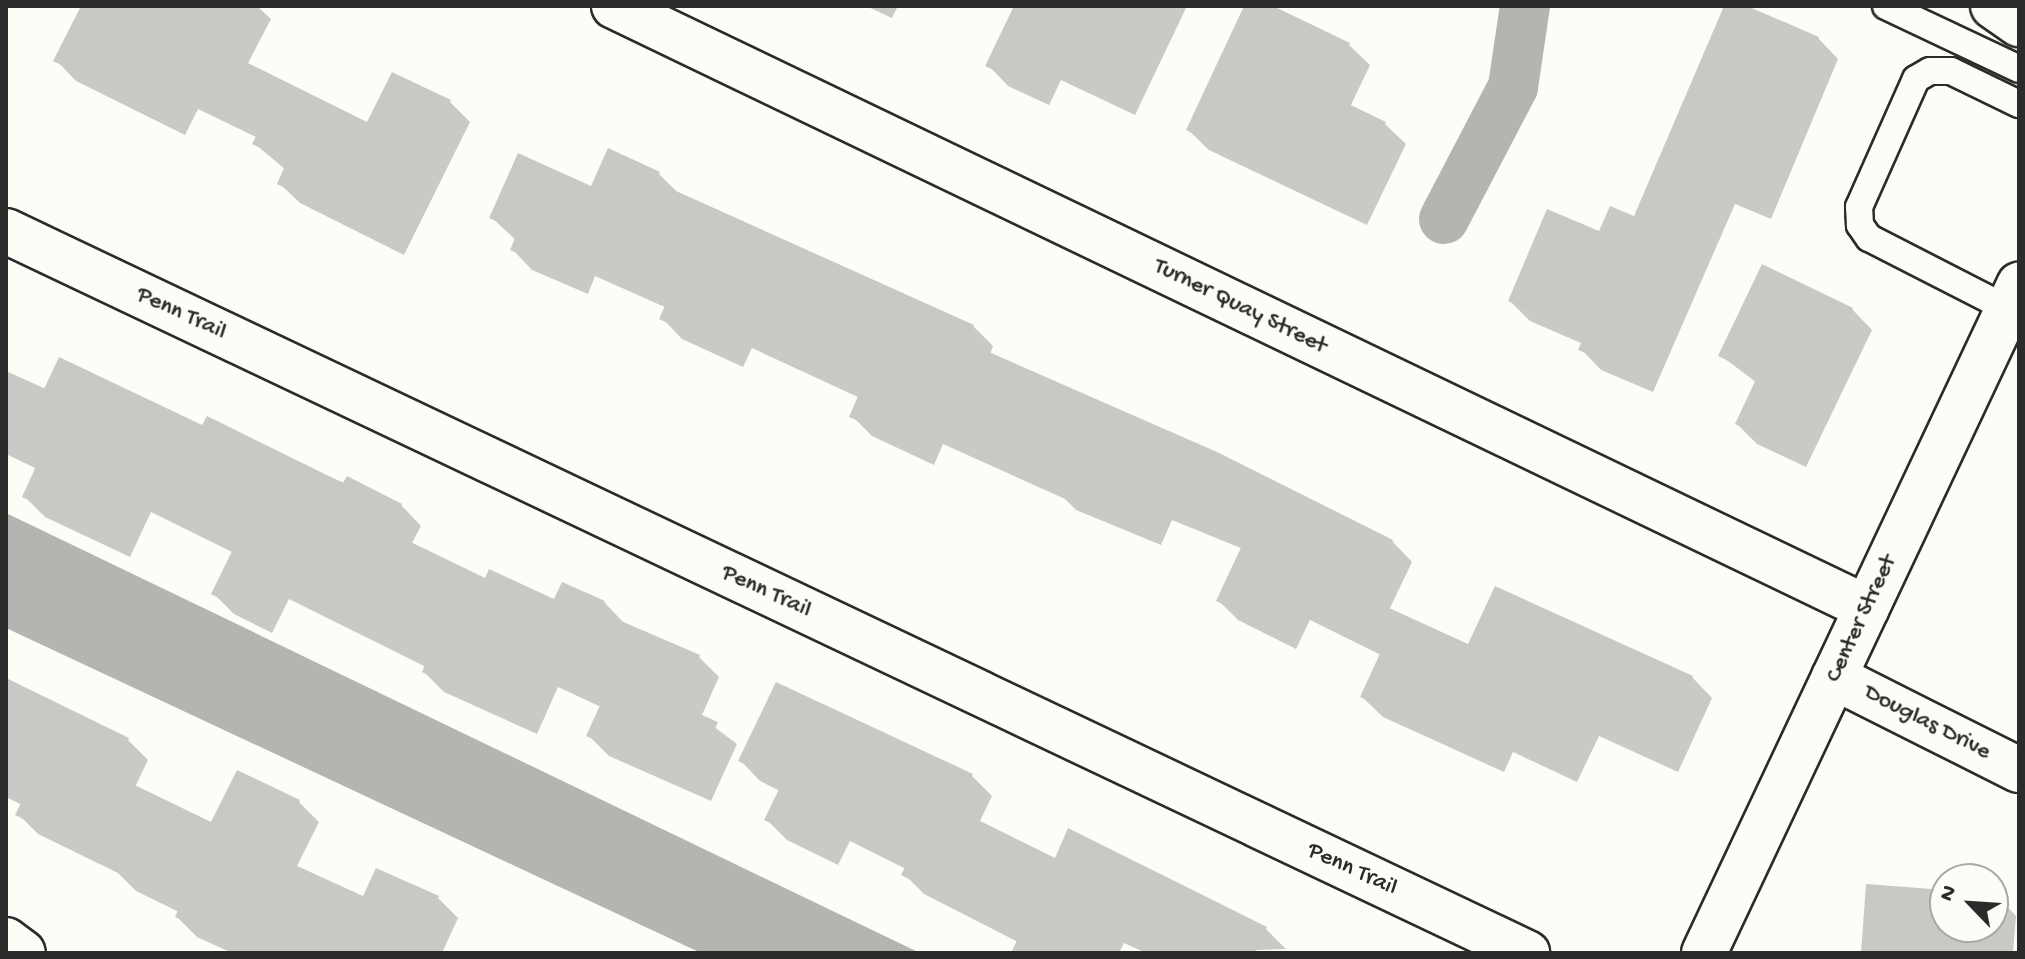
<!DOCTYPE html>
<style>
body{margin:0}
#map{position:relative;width:2025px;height:959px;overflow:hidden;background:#fdfcf7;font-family:"Gochi Hand",sans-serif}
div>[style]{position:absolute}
.water>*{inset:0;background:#b5b4b1}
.shadow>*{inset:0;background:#0003}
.canal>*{height:50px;margin:-25px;padding:0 25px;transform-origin:25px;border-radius:25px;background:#b5b4b1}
.building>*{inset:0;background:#c9c8c4}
.roads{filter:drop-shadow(2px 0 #2b2b2b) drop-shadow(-2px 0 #2b2b2b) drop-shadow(0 2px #2b2b2b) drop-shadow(0 -2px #2b2b2b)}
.lane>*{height:26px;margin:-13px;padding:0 13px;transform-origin:13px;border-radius:13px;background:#fdfcf7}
.street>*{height:44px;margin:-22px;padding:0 22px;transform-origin:22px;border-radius:22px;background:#fdfcf7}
.secondary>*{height:44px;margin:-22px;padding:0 22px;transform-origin:22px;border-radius:22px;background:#fdfcf7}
span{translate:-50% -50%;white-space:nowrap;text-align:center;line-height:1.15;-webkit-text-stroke:7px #fdfcf7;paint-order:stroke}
.street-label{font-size:24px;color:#2b2b2b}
.frame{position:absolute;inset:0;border:8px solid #2b2b2b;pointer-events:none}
.north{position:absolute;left:1929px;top:863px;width:80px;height:80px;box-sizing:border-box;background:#fdfcf7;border:2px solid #a9a8a5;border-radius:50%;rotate:295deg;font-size:22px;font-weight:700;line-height:32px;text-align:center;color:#2b2b2b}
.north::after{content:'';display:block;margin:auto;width:28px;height:36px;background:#2b2b2b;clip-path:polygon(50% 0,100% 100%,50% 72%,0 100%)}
</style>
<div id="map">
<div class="water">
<i style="clip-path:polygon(6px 513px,920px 953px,701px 953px,6px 628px)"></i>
</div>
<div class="shadow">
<i style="clip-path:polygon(83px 6px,257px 6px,271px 19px,247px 65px,368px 125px,450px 102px,470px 122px,404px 255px,300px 203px,279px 183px,286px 170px,255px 144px,258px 138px,198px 109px,185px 135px,76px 81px,56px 60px)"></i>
<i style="clip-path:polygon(866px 6px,898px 6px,892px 18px)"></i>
<i style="clip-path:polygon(1016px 6px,1187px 6px,1135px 115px,1061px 80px,1049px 105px,1008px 86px,988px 65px)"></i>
<i style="clip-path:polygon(1247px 6px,1269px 6px,1349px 45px,1370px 65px,1350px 107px,1385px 124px,1406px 144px,1367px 225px,1209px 150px,1188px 130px)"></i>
<i style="clip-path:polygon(1726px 6px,1742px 6px,1818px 38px,1838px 59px,1771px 219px,1735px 204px,1653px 392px,1601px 370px,1581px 349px,1583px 344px,1530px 321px,1510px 301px,1600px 234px,1636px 219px)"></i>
<i style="clip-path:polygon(659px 174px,680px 195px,973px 326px,993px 346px,990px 355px,1392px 541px,1412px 562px,1389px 610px,1469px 647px,1692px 677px,1712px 698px,1678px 772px,1599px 736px,1577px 782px,1513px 752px,1504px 772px,1383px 717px,1362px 697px,1381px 655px,1310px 620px,1296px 649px,1238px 620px,1218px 600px,1243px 549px,1172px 520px,1161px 545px,1076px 510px,1065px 499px,943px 444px,934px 465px,872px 436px,852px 416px,860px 398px,752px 348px,743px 367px,682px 339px,662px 318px,667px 308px,595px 276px,588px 294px,532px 270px,512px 249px,516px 240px,491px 217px)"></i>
<i style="clip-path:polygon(1852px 309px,1872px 330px,1806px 467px,1757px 444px,1737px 424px,1757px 383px,1720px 355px)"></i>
<i style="clip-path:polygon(6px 371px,46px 389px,203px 428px,401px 505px,421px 526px,411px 545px,486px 581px,555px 601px,604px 602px,624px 623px,698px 656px,719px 677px,701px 717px,737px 744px,711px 801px,609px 756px,589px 736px,601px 707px,558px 687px,537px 734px,444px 692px,424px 672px,426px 667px,289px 599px,272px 633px,234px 614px,214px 594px,234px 553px,151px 512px,130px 557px,45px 517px,24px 496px,37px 469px,6px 454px)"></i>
<i style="clip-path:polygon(6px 693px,128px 740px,148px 760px,135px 787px,212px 824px,298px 801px,319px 822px,296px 868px,364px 899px,438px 898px,458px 918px,442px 953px,232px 953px,197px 937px,177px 917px,179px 912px,136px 891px,118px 873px,38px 834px,18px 814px,22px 805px,6px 797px)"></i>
<i style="clip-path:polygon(740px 760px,972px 776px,992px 796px,979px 823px,1056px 860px,1266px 929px,1286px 949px,1146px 953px,1124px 943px,1119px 953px,1013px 953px,1018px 942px,924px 894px,904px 874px,906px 869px,850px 841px,838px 865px,787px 840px,766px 819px,780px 791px,760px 781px)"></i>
<i style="clip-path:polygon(1945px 892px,1945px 927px,1993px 927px,1996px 895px,2016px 916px,2013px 953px,1863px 953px)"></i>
</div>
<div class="canal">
<i style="left:1444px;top:219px;width:149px;rotate:-62.4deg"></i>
<i style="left:1513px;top:87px;width:82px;rotate:-81.6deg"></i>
</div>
<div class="building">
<i style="clip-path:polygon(81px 6px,247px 6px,224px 51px,367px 122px,392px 72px,451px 100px,383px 236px,277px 184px,287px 161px,252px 144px,259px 131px,178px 90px,164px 116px,53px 61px)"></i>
<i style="clip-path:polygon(1014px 6px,1157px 6px,1114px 96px,1041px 61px,1029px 87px,985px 66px)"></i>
<i style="clip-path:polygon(1244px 6px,1273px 6px,1350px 43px,1326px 93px,1386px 122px,1346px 206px,1186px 130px)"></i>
<i style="clip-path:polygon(1724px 6px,1747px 6px,1819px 37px,1750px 200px,1714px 185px,1632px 373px,1578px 350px,1585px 334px,1508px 301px,1547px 209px,1599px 231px,1610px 206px,1634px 216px)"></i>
<i style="clip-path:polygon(608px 148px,660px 172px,656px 182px,974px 325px,966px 342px,1217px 452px,1393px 540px,1365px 597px,1468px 644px,1495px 586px,1693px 676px,1658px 753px,1579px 717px,1557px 764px,1492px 733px,1483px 754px,1360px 697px,1383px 647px,1289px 601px,1275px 630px,1216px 601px,1245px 539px,1152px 501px,1141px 526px,1053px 490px,1055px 485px,922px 425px,913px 446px,849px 417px,861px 389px,732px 329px,723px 348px,659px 319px,668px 299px,575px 257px,567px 275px,510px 250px,518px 231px,489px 218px,518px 153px,591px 186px)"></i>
<i style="clip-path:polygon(1762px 264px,1853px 308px,1785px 448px,1735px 424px,1758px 375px,1718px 356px)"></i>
<i style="clip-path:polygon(59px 357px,202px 425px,207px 416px,343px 483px,347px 476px,402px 504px,388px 531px,485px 578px,489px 569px,554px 599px,562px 582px,605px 601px,600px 612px,700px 655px,677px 704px,718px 722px,691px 783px,586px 736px,603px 699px,537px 668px,516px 715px,422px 672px,428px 659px,268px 580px,251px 615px,211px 594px,235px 545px,130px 494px,109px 538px,22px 497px,39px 460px,16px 449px)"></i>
<i style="clip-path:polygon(6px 678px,129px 738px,112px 774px,211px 822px,237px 770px,300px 800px,273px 855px,363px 896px,376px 868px,439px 896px,414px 953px,249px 953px,175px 917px,181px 903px,114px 871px,117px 864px,15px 815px,24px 797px,6px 788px)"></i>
<i style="clip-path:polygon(776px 682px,973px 774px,956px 809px,1055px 858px,1068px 828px,1267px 927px,1255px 953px,1166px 953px,1104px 924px,1090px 953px,1011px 953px,1020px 934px,901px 875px,908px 861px,829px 822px,818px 846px,764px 820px,782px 783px,738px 761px)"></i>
<i style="clip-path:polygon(1866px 884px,1945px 890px,1945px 927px,1993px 927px,1996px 893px,1992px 953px,1861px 953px)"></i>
</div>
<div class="roads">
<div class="lane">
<i style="left:1886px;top:6px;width:147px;rotate:25.3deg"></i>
<i style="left:2008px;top:309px;width:156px;rotate:-152.9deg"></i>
<i style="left:1869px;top:238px;width:16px;rotate:-125deg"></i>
<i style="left:1860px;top:225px;width:18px;rotate:-93deg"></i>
<i style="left:1859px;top:207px;width:140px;rotate:-66deg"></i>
<i style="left:1916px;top:79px;width:16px;rotate:-30deg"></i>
<i style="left:1930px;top:71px;width:21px"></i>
<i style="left:1951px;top:71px;width:76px;rotate:25.9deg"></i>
</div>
<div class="street">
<i style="left:614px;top:6px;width:1390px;rotate:25.66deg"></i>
<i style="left:1993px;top:6px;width:32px;rotate:35deg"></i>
<i style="left:6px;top:231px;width:1684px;rotate:25.39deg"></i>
<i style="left:1834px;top:677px;width:207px;rotate:26.7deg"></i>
<i style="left:6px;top:940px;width:21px;rotate:37deg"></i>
</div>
<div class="secondary">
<i style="left:1704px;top:953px;width:739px;rotate:-64.75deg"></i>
</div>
</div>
<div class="street-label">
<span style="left:1240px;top:307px;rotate:26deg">Turner Quay Street</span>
<span style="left:181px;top:314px;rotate:25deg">Penn Trail</span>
<span style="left:766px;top:592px;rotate:25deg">Penn Trail</span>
<span style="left:1862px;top:619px;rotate:-65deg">Center Street</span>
<span style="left:1927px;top:723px;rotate:27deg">Douglas Drive</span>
<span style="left:1352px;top:870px;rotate:25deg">Penn Trail</span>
</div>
<div class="frame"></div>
<div class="north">N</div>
</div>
